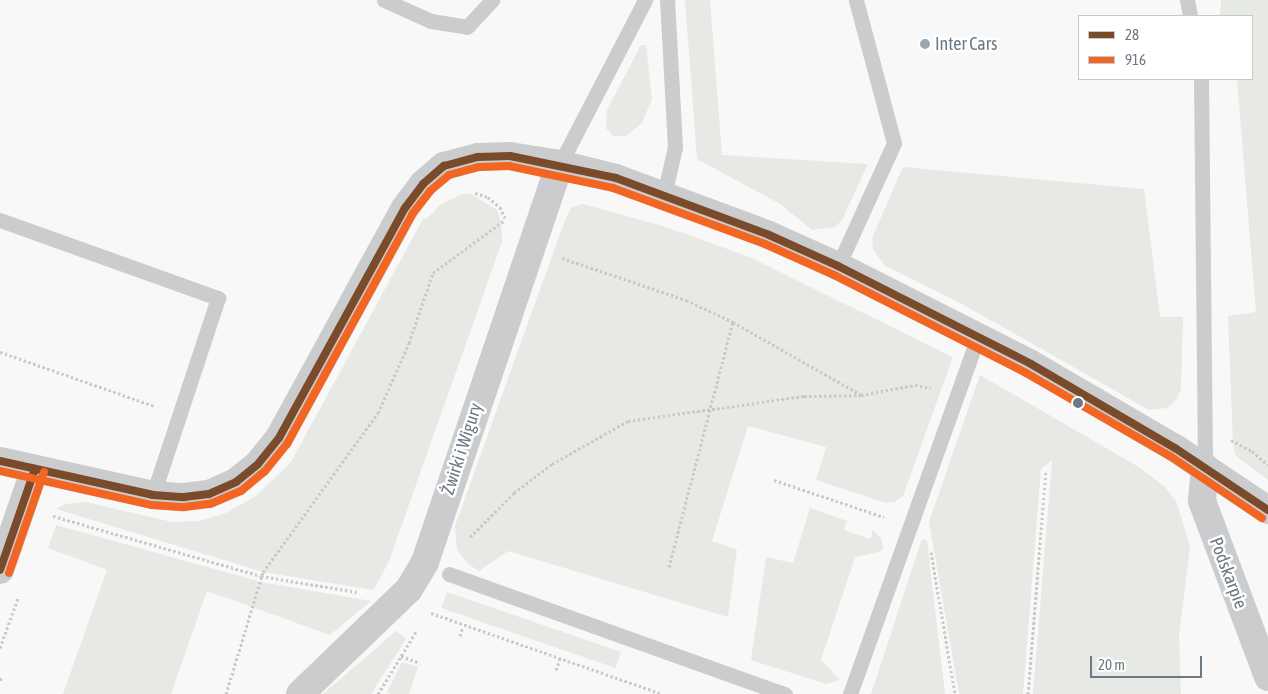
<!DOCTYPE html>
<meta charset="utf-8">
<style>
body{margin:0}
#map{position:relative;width:1268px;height:694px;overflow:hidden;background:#f8f8f8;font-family:"Asap Condensed",sans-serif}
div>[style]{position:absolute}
.green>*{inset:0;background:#e7e9e5;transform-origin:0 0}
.path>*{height:3px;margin-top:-1.5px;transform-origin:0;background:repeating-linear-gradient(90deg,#c8c9ca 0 2.5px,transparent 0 5px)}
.lane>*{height:15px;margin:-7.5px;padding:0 7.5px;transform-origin:7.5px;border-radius:7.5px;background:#cbccce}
.street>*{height:28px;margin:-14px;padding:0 14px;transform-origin:14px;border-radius:14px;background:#cbccce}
.bus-1>*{height:8px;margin:-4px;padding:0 4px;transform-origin:4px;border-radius:4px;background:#7a4b2a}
.bus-2>*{height:8px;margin:-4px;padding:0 4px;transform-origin:4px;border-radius:4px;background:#f26522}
.dots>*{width:14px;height:14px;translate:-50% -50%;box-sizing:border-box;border:2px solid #fff;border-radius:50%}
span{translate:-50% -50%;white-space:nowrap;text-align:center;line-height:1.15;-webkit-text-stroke:5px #fff;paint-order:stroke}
.poi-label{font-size:18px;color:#6c7884}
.left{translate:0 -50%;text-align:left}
.street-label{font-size:18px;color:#6c7884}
.legend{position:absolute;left:1078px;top:15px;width:175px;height:65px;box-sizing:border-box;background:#fff;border:1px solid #c4c9ce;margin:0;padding:6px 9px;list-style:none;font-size:15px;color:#6c7884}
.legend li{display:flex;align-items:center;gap:10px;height:25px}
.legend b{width:25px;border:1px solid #c4c9ce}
.scale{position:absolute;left:1090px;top:656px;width:112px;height:22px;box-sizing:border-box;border:2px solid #6c7884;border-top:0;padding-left:6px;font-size:15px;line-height:18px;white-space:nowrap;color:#6c7884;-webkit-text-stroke:4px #fff;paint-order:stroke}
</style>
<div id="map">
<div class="green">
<i style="clip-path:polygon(685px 0,710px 0,722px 155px,868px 164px,842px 220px,835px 227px,812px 230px,780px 204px,697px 159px)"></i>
<i style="clip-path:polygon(1221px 0,1268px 0,1268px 480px,1235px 455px,1233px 443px,1228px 316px,1256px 312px,1237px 79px,1252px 79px,1252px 16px,1220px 16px)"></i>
<i style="clip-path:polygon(641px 45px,646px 45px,652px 99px,642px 123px,626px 136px,613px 136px,606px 128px,607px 110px)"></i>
<i style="clip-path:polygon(903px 167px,1144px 189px,1160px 317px,1183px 317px,1181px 389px,1176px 400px,1167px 408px,1149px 410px,962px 304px,885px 266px,873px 249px,872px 238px)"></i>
<i style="clip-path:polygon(463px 194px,471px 194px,497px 210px,501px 222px,502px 242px,389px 561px,374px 590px,263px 572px,56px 509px,65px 504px,86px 502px,172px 522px,200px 521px,226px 513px,256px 496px,291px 462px,423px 219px,428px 218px,440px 205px)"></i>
<i style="clip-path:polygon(583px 204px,666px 227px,747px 256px,953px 357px,903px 496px,895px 502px,886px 503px,816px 480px,826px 447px,748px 426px,712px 541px,737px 550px,728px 617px,508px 551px,479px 571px,467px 563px,457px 550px,455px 526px,565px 220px,572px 207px)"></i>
<i style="clip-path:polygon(980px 375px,1137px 466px,1165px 487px,1177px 503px,1190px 547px,1179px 635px,1181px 694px,1033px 694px,1052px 460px,1041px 469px,1023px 694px,959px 694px,929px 522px)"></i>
<i style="clip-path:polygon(810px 508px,847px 521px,844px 530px,870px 539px,873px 530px,882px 540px,883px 549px,879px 552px,855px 557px,821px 660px,840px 680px,826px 684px,751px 660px,766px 557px,793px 563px)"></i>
<i style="clip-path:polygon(56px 525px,261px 582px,371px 601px,330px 635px,207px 591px,171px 694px,63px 694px,107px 570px,48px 548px)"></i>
<i style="clip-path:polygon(922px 539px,927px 540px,945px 694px,871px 694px)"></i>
<i style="left:447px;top:592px;width:184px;height:17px;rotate:19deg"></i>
<i style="clip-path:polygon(396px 631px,406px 639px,371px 694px,323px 694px)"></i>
<i style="clip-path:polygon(402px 662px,418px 667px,409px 694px,391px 694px,387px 692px)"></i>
</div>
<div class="path">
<i style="left:475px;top:193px;width:14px;rotate:17deg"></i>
<i style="left:488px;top:197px;width:16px;rotate:40deg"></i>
<i style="left:500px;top:207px;width:12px;rotate:66deg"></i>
<i style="left:562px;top:258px;width:131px;rotate:18.7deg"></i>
<i style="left:686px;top:300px;width:52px;rotate:25.1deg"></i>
<i style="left:733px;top:322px;width:146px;rotate:29.6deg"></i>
<i style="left:0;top:352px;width:163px;rotate:19.3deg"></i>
<i style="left:1231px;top:440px;width:24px;rotate:28deg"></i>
<i style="left:1252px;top:451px;width:21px;rotate:41deg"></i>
<i style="left:774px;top:480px;width:116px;rotate:18.6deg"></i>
<i style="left:53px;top:516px;width:216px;rotate:16.1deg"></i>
<i style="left:261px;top:576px;width:97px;rotate:9.5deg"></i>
<i style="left:470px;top:537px;width:62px;rotate:-45deg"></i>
<i style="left:514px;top:493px;width:48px;rotate:-37.3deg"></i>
<i style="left:552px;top:464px;width:87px;rotate:-29.5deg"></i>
<i style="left:628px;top:421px;width:178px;rotate:-8.1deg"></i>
<i style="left:804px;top:396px;width:57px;rotate:-1deg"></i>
<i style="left:861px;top:395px;width:55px;rotate:-10.5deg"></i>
<i style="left:915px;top:385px;width:16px;rotate:11deg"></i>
<i style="left:931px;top:552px;width:144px;rotate:80.4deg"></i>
<i style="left:669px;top:567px;width:253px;rotate:-75.4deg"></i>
<i style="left:431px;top:613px;width:245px;rotate:19.3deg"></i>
<i style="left:460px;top:636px;width:10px;rotate:-73deg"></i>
<i style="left:0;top:648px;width:53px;rotate:-70.2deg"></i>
<i style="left:401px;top:656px;width:20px;rotate:20deg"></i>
<i style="left:556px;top:670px;width:12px;rotate:-70deg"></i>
<i style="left:0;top:679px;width:2px"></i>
<i style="left:226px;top:694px;width:127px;rotate:-73.1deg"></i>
<i style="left:263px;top:572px;width:196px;rotate:-54.1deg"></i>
<i style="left:378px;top:413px;width:77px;rotate:-66.1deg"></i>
<i style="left:409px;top:343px;width:74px;rotate:-71.1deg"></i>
<i style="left:433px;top:273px;width:89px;rotate:-36.4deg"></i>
<i style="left:378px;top:694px;width:75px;rotate:-58.6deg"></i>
<i style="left:1028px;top:694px;width:224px;rotate:-85.4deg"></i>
</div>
<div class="lane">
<i style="left:384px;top:0;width:51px;rotate:24.1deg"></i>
<i style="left:431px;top:21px;width:36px;rotate:9deg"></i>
<i style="left:467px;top:27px;width:37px;rotate:-47deg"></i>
<i style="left:1187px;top:0;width:16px;rotate:79deg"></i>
<i style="left:1201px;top:79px;width:388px;rotate:89.4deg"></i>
<i style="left:560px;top:164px;width:185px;rotate:-62.6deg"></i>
<i style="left:664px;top:195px;width:49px;rotate:-77.1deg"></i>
<i style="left:675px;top:147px;width:147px;rotate:-93.1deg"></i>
<i style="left:0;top:220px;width:232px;rotate:19.7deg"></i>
<i style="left:218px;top:298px;width:207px;rotate:108.3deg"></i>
<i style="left:838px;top:266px;width:135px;rotate:-65.5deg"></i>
<i style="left:894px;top:143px;width:148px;rotate:-104.9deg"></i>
<i style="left:449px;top:574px;width:357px;rotate:19.7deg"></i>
<i style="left:850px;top:694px;width:380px;rotate:-70.3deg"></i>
</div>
<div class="street">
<i style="left:0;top:461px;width:157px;rotate:12.5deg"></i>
<i style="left:153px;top:495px;width:31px;rotate:4deg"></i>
<i style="left:184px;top:497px;width:25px;rotate:-7deg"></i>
<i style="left:209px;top:494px;width:30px;rotate:-24deg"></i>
<i style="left:236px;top:482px;width:28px;rotate:-39deg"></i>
<i style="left:258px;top:464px;width:33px;rotate:-51deg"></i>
<i style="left:279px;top:438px;width:262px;rotate:-61.3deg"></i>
<i style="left:405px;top:208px;width:30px;rotate:-53deg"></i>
<i style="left:423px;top:184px;width:28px;rotate:-41deg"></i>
<i style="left:444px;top:166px;width:35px;rotate:-15deg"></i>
<i style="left:478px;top:157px;width:32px;rotate:-2deg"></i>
<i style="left:510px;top:156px;width:51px;rotate:9.1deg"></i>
<i style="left:560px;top:164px;width:58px;rotate:14deg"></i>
<i style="left:616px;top:178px;width:163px;rotate:20.4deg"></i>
<i style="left:769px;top:235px;width:76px;rotate:24.2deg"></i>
<i style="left:838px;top:266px;width:216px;rotate:26.9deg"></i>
<i style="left:1031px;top:364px;width:167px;rotate:30.3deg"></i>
<i style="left:1175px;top:448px;width:112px;rotate:33.7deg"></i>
<i style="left:1205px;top:467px;width:34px;rotate:95deg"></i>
<i style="left:1202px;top:501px;width:188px;rotate:69.4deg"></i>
<i style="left:0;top:570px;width:107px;rotate:-70.9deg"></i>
<i style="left:300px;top:694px;width:151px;rotate:-43.9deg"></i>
<i style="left:409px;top:589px;width:31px;rotate:-59deg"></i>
<i style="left:425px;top:562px;width:420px;rotate:-71.3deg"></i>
</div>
<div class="bus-1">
<i style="left:0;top:461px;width:157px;rotate:12.5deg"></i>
<i style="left:153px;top:495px;width:31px;rotate:4deg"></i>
<i style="left:184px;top:497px;width:25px;rotate:-7deg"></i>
<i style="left:209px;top:494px;width:30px;rotate:-24deg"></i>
<i style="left:236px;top:482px;width:28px;rotate:-39deg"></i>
<i style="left:258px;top:464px;width:33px;rotate:-51deg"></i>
<i style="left:279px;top:438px;width:262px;rotate:-61.3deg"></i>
<i style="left:405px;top:208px;width:30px;rotate:-53deg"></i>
<i style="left:423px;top:184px;width:28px;rotate:-41deg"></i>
<i style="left:444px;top:166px;width:35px;rotate:-15deg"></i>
<i style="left:478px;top:157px;width:32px;rotate:-2deg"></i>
<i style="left:510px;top:156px;width:108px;rotate:11.7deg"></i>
<i style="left:616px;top:178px;width:163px;rotate:20.4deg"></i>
<i style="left:769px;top:235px;width:76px;rotate:24.2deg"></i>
<i style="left:838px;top:266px;width:216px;rotate:26.9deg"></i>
<i style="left:1031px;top:364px;width:167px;rotate:30.3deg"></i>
<i style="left:1175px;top:448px;width:112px;rotate:33.7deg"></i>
<i style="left:0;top:570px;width:107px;rotate:-70.9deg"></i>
</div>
<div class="bus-2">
<i style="left:0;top:471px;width:156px;rotate:12.6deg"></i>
<i style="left:152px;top:505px;width:32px;rotate:4deg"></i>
<i style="left:184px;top:507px;width:26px;rotate:-7deg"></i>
<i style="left:210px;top:504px;width:34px;rotate:-23deg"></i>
<i style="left:241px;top:491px;width:31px;rotate:-40deg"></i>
<i style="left:265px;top:471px;width:35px;rotate:-51deg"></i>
<i style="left:287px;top:444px;width:263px;rotate:-61.4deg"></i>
<i style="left:413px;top:213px;width:28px;rotate:-52deg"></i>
<i style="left:430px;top:191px;width:25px;rotate:-40deg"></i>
<i style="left:449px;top:175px;width:31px;rotate:-15deg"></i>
<i style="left:479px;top:167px;width:30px;rotate:-2deg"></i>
<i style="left:509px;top:166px;width:106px;rotate:11.9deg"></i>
<i style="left:613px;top:188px;width:162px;rotate:20.2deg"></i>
<i style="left:765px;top:244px;width:76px;rotate:24.2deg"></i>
<i style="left:834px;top:275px;width:216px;rotate:27deg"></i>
<i style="left:1026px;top:373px;width:166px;rotate:30deg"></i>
<i style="left:1170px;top:456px;width:111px;rotate:34deg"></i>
<i style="left:9px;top:573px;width:107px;rotate:-70.9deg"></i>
</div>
<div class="dots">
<i style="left:925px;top:44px;background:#9da5ad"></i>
<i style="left:1078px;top:403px;background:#6c7884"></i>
</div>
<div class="poi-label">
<span class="left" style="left:935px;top:44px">Inter Cars</span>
</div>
<div class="street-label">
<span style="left:462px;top:449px;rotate:-72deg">Żwirki i Wigury</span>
<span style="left:1228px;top:573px;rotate:69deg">Podskarpie</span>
</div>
<ul class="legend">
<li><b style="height:6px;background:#7a4b2a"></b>28</li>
<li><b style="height:6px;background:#f26522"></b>916</li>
</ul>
<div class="scale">20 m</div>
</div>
